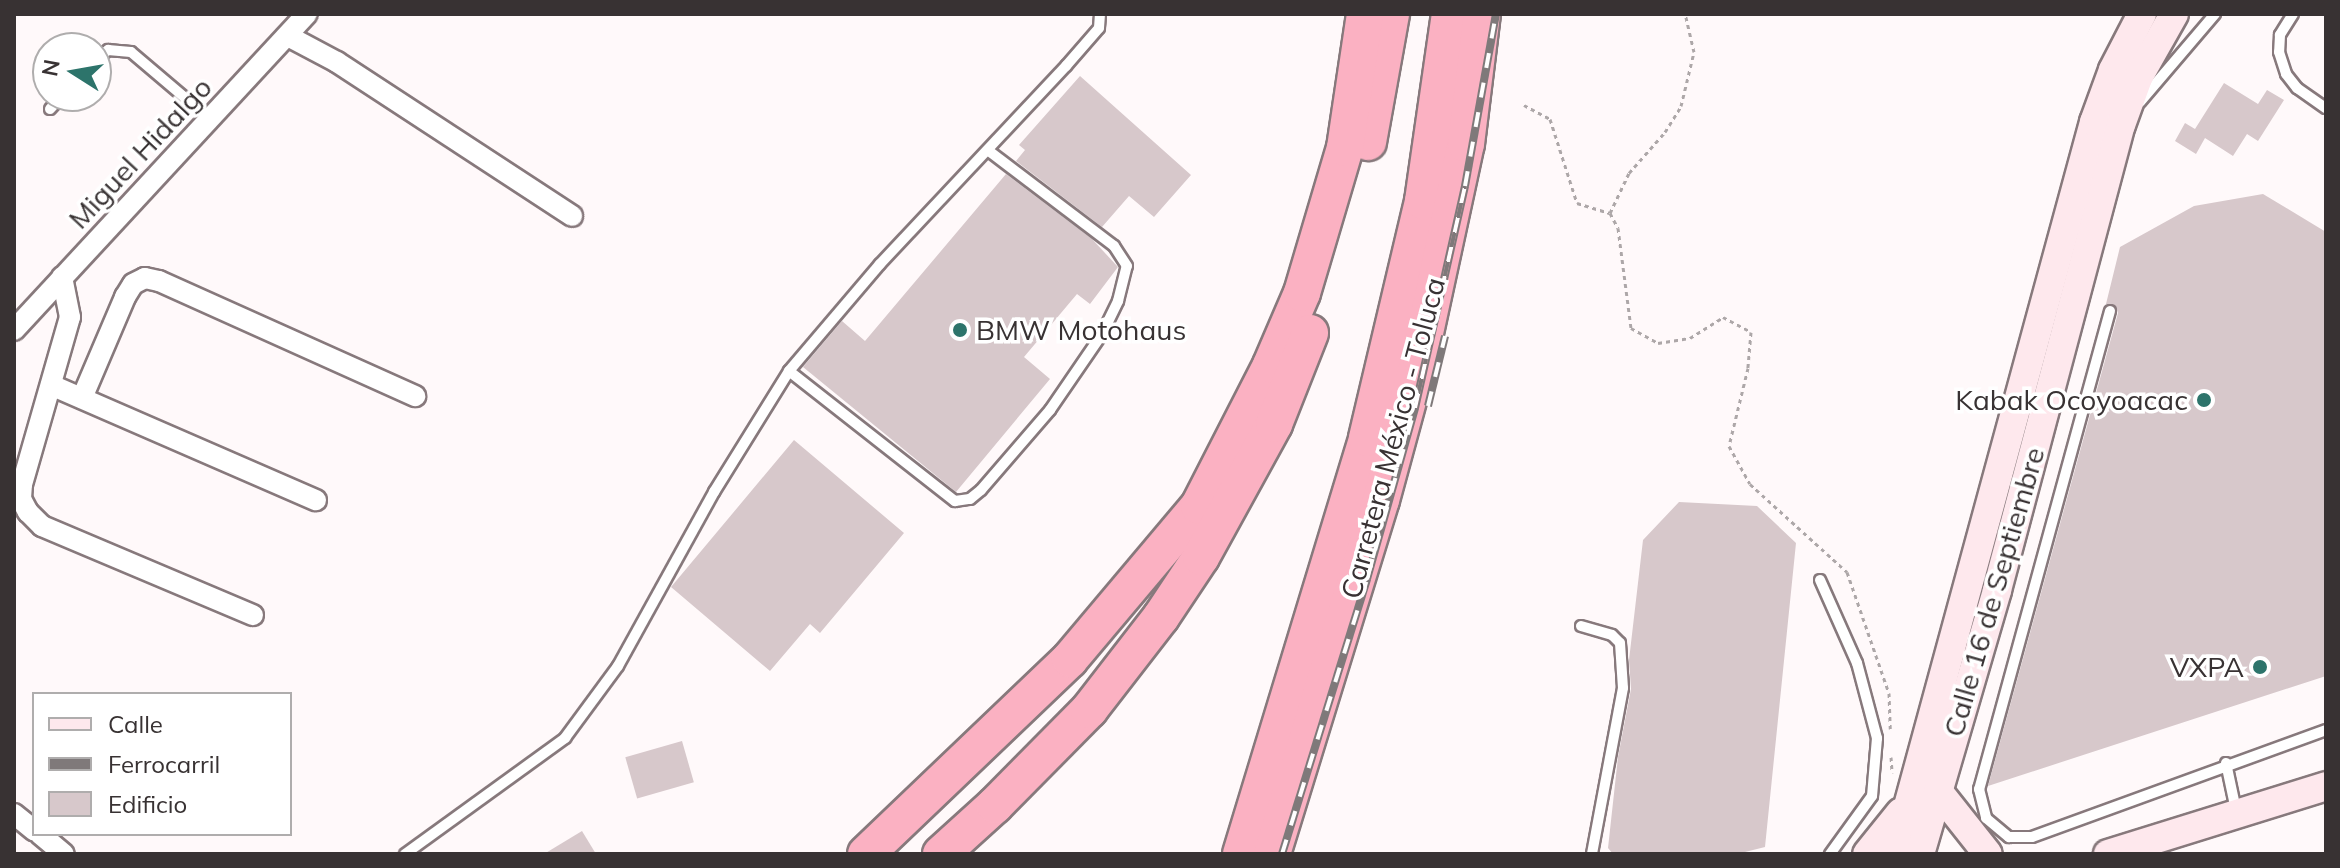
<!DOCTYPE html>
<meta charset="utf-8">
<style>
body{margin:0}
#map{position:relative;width:2340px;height:868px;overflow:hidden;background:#fff9fa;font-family:Mulish,sans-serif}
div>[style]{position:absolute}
.building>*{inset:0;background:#d7c8cb;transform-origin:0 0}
.path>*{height:3px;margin-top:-1.5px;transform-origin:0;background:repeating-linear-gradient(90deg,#ada7a8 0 4px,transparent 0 8px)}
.roads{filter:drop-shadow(2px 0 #87797c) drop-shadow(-2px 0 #87797c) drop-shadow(0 2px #87797c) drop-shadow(0 -2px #87797c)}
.service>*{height:10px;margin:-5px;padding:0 5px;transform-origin:5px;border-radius:5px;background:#fff}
.minor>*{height:20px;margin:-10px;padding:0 10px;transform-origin:10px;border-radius:10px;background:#fff}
.secondary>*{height:28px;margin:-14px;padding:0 14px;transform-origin:14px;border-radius:14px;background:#fee8ed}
.motorway>*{height:36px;margin:-18px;padding:0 18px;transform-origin:18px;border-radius:18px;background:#fbb1c2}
.rail>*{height:8px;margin-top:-4px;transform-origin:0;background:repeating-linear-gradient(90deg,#fff 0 15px,#7f797a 0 30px);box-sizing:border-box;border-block:2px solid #7f797a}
.dots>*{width:22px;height:22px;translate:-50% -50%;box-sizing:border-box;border:4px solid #fff;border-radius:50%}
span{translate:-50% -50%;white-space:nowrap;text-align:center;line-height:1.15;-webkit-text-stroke:7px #fff;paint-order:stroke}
.street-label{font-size:28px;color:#383233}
.poi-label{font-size:28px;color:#383233}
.left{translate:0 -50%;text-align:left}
.right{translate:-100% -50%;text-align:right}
.frame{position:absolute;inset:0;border:16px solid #383233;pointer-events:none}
.legend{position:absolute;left:32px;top:692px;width:260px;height:144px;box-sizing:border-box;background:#fff;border:2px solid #afadad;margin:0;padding:10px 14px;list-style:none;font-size:24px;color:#383233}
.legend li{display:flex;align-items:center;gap:16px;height:40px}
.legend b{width:40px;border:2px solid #afadad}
.north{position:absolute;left:32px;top:32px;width:80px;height:80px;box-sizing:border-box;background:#fff;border:2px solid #afadad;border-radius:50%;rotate:281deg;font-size:22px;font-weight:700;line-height:32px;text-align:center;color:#383233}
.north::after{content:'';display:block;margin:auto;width:28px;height:36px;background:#2d746b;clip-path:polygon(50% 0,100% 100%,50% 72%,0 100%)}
</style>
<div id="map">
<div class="building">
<i style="clip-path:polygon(1080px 76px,1191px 175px,1154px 217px,1129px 196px,1102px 227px,1016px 161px,1025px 150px,1019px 145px)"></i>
<i style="clip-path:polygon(2224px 83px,2258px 104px,2267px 90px,2284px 100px,2258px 141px,2247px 134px,2233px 156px,2205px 138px,2196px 154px,2175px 141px,2185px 123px,2195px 129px)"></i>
<i style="clip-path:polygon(1006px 174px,1092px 239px,1118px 267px,1090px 304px,1077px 294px,1024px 357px,1050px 379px,956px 492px,803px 367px,842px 321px,865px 341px)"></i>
<i style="clip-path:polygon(2263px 194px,2326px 232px,2326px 676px,1988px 786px,2118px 313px,2115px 305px,2106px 304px,2120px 247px,2194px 206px)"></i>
<i style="clip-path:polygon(794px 440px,904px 533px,820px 633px,810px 624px,770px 671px,671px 587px)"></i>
<i style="clip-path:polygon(1679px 502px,1757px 506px,1796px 543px,1765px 847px,1737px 854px,1613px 854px,1608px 848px,1618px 757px,1631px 689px,1629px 660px,1643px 540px)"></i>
<i style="left:682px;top:741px;width:43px;height:59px;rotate:74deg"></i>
<i style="clip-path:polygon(582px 831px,596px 854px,544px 854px)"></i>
</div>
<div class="path">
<i style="left:1524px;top:105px;width:30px;rotate:28deg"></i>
<i style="left:1550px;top:119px;width:88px;rotate:72.2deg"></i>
<i style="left:1577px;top:203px;width:34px;rotate:17deg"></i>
<i style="left:1610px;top:213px;width:17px;rotate:62deg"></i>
<i style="left:1618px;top:228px;width:101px;rotate:82.6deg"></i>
<i style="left:1631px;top:328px;width:31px;rotate:29deg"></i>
<i style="left:1658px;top:343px;width:32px;rotate:-9deg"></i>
<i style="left:1690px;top:338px;width:39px;rotate:-32deg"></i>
<i style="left:1723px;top:317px;width:32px;rotate:28deg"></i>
<i style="left:1751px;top:332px;width:36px;rotate:95deg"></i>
<i style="left:1748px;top:368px;width:80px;rotate:103.7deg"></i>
<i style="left:1729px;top:446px;width:43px;rotate:61.1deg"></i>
<i style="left:1750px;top:484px;width:131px;rotate:42.2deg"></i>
<i style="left:1847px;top:572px;width:128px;rotate:70.9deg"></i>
<i style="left:1889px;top:693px;width:36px;rotate:88deg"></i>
<i style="left:1610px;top:213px;width:44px;rotate:-64.6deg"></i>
<i style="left:1629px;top:173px;width:55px;rotate:-48.7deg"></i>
<i style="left:1665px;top:132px;width:31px;rotate:-58deg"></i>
<i style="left:1681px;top:106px;width:56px;rotate:-76.5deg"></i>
<i style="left:1694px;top:52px;width:39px;rotate:-103deg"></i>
<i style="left:1891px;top:757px;width:16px;rotate:86deg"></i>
</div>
<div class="roads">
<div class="service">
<i style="left:2293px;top:14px;width:25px;rotate:122deg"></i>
<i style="left:2280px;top:35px;width:17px;rotate:93deg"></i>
<i style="left:2279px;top:52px;width:23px;rotate:72deg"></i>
<i style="left:2286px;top:74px;width:18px;rotate:52deg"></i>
<i style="left:2297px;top:88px;width:35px;rotate:35deg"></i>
<i style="left:96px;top:60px;width:16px;rotate:-40deg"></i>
<i style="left:108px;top:50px;width:23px;rotate:5deg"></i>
<i style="left:131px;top:52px;width:104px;rotate:40.3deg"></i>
<i style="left:2140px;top:102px;width:116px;rotate:-49.6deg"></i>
<i style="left:50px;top:109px;width:18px;rotate:-47deg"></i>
<i style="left:2110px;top:311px;width:496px;rotate:105.3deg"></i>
<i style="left:1979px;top:789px;width:30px;rotate:76deg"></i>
<i style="left:1986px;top:818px;width:30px;rotate:40deg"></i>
<i style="left:2009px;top:837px;width:23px"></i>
<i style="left:2032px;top:837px;width:313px;rotate:-20deg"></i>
<i style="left:789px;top:371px;width:140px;rotate:-49.6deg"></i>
<i style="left:880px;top:264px;width:272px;rotate:-46.8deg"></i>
<i style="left:1066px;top:66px;width:50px;rotate:-49deg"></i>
<i style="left:1099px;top:28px;width:14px;rotate:-86deg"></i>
<i style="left:1820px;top:580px;width:91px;rotate:66deg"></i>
<i style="left:1857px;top:663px;width:78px;rotate:75.1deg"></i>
<i style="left:1877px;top:738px;width:58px;rotate:94.9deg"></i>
<i style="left:1872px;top:796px;width:72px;rotate:125.9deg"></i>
<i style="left:1581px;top:626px;width:32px;rotate:16deg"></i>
<i style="left:1612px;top:635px;width:11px;rotate:45deg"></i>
<i style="left:1620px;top:643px;width:45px;rotate:86.2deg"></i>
<i style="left:1623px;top:688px;width:169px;rotate:100.6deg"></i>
<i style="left:2226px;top:763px;width:48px;rotate:78deg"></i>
<i style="left:405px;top:854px;width:198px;rotate:-35.9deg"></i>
<i style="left:565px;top:738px;width:89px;rotate:-53.6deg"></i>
<i style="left:618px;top:666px;width:199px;rotate:-61.1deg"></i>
<i style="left:714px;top:492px;width:142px;rotate:-58.2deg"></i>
<i style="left:789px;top:371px;width:211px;rotate:38.1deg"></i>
<i style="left:955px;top:501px;width:15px;rotate:-8deg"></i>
<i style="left:970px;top:499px;width:14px;rotate:-39deg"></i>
<i style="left:981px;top:490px;width:106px;rotate:-49.2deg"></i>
<i style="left:1050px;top:410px;width:92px;rotate:-55.6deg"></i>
<i style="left:1102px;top:334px;width:37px;rotate:-64deg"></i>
<i style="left:1118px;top:301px;width:36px;rotate:-76deg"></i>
<i style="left:1127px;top:266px;width:24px;rotate:-123deg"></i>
<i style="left:1114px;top:246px;width:157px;rotate:-142.8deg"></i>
</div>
<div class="minor">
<i style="left:288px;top:36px;width:55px;rotate:28deg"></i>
<i style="left:337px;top:62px;width:281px;rotate:33.2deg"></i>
<i style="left:62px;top:277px;width:41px;rotate:78.7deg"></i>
<i style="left:70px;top:317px;width:174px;rotate:106deg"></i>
<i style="left:22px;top:484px;width:15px;rotate:94deg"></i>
<i style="left:21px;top:499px;width:15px;rotate:62deg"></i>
<i style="left:28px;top:512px;width:20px;rotate:45deg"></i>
<i style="left:42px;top:526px;width:229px;rotate:22.9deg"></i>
<i style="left:14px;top:330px;width:431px;rotate:-47.2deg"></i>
<i style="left:51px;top:385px;width:289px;rotate:23.5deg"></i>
<i style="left:82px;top:398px;width:110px;rotate:-66.9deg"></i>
<i style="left:125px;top:297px;width:15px;rotate:-58deg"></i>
<i style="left:133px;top:284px;width:13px;rotate:-27deg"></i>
<i style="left:145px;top:278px;width:14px;rotate:12deg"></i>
<i style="left:159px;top:281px;width:281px;rotate:24.2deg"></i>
<i style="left:14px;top:814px;width:26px;rotate:39deg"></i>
<i style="left:40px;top:834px;width:31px;rotate:40deg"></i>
</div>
<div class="secondary">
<i style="left:1938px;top:791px;width:80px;rotate:51.6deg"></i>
<i style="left:1867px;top:854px;width:53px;rotate:-51.2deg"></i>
<i style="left:1895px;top:854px;width:759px;rotate:-74.79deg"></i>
<i style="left:2094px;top:122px;width:55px;rotate:-69.9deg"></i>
<i style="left:2113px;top:70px;width:63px;rotate:-62.6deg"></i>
<i style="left:1920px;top:854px;width:275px;rotate:-73.7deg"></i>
<i style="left:1997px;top:590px;width:481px;rotate:-75.1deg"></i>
<i style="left:2121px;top:125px;width:50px;rotate:-70.1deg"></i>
<i style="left:2138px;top:78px;width:73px;rotate:-60.6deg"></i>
<i style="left:2108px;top:854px;width:228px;rotate:-17.3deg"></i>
</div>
<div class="motorway">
<i style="left:1368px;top:142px;width:130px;rotate:-79.8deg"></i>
<i style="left:866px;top:854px;width:282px;rotate:-43.7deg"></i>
<i style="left:1070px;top:659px;width:200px;rotate:-49.9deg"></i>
<i style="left:1199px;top:506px;width:158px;rotate:-62.9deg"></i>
<i style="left:1271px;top:365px;width:78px;rotate:-66.7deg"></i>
<i style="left:1302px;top:293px;width:151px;rotate:-73.5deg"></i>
<i style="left:1345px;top:148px;width:135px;rotate:-81.5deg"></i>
<i style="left:941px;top:854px;width:73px;rotate:-42.2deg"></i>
<i style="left:995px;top:805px;width:134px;rotate:-45.3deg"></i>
<i style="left:1089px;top:710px;width:118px;rotate:-52.3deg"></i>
<i style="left:1161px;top:617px;width:72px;rotate:-56.3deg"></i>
<i style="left:1201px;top:557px;width:152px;rotate:-61.2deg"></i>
<i style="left:1274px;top:424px;width:98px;rotate:-68.4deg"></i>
<i style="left:1241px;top:854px;width:435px;rotate:-73.1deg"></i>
<i style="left:1367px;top:438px;width:244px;rotate:-76.7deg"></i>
<i style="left:1423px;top:201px;width:189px;rotate:-81.8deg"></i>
<i style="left:1272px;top:854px;width:370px;rotate:-72.9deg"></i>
<i style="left:1381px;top:500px;width:149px;rotate:-74.8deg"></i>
<i style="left:1420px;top:356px;width:217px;rotate:-77.8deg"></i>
<i style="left:1466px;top:144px;width:131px;rotate:-83deg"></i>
</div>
</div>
<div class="rail">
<i style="left:1428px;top:406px;width:72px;rotate:-76.3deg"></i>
<i style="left:1282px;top:854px;width:288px;rotate:-72.8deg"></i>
<i style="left:1367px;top:579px;width:178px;rotate:-74.3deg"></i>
<i style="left:1415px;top:408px;width:228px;rotate:-77.3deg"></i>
<i style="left:1465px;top:186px;width:175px;rotate:-79.8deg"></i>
</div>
<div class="dots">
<i style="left:960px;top:330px;background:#2d746b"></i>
<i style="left:2204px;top:400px;background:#2d746b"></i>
<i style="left:2260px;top:667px;background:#2d746b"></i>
</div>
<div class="street-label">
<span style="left:140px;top:153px;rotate:-47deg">Miguel Hidalgo</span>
<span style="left:1393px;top:438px;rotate:-75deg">Carretera México - Toluca</span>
<span style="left:1994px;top:592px;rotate:-74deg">Calle 16 de Septiembre</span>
</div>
<div class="poi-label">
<span class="left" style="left:976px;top:330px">BMW Motohaus</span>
<span class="right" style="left:2188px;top:400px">Kabak Ocoyoacac</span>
<span class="right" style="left:2244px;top:667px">VXPA</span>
</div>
<div class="frame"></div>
<ul class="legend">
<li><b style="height:10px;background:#fee8ed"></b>Calle</li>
<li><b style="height:10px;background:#7f797a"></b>Ferrocarril</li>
<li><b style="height:22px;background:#d7c8cb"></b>Edificio</li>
</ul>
<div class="north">N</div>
</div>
